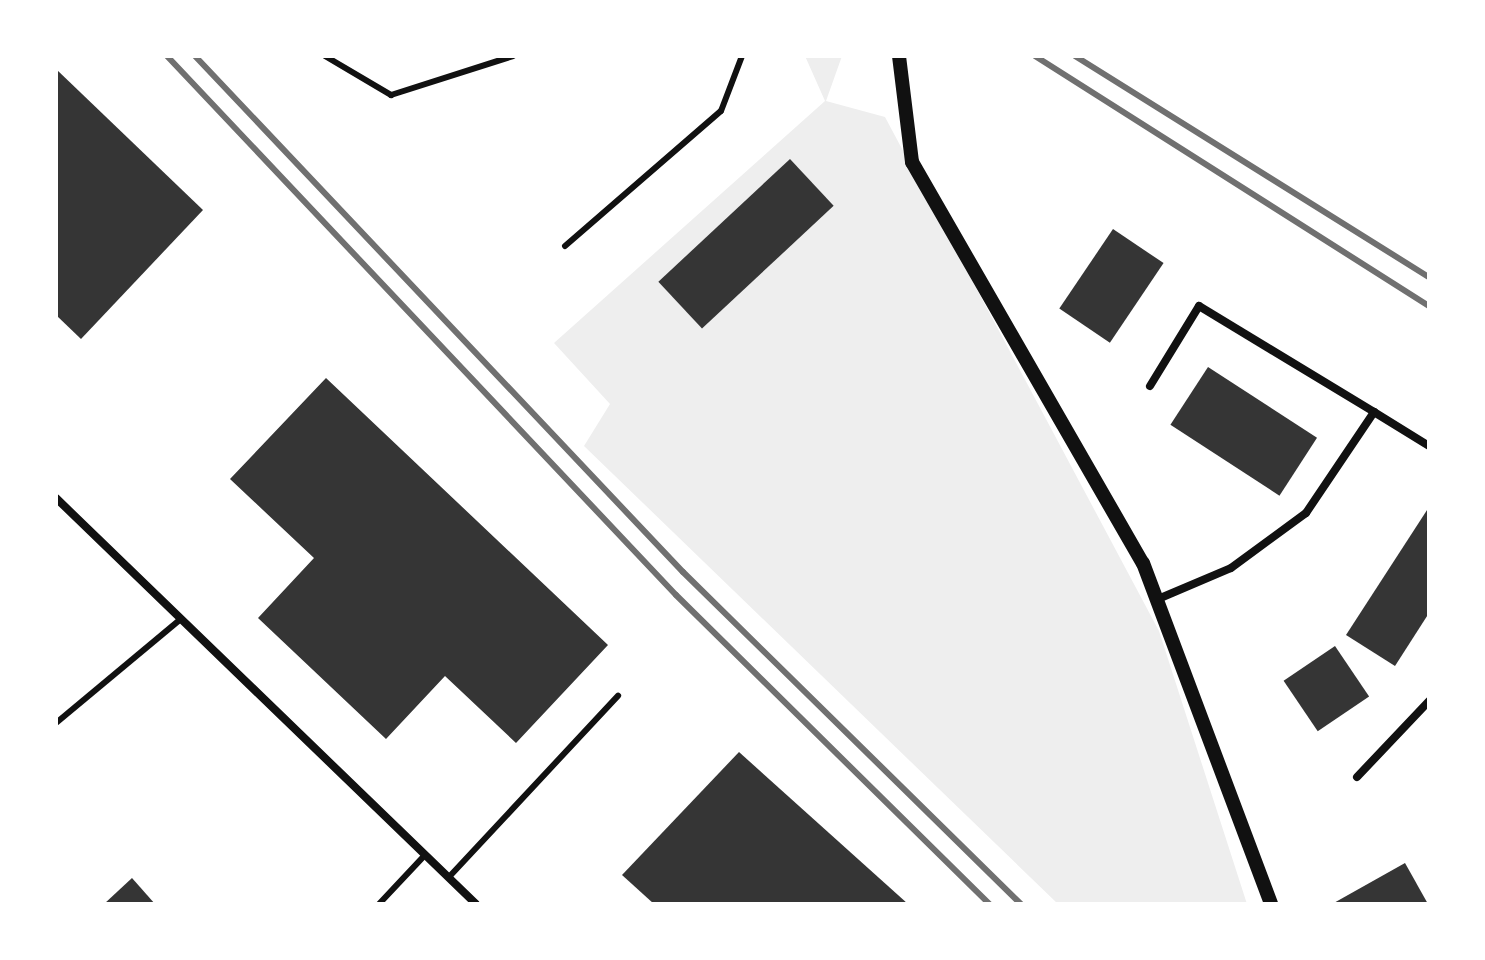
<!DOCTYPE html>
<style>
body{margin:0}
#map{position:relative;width:1485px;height:960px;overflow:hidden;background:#fff;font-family:"PT Sans",sans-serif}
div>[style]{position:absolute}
.green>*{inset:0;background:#eee}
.building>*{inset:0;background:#353535;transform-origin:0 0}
.service>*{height:6px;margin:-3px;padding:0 3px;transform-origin:3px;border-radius:3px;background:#111}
.minor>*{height:8px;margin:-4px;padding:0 4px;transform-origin:4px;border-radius:4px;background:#111}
.tertiary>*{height:14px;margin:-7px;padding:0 7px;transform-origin:7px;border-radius:7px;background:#111}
.rail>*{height:6px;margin:-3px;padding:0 3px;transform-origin:3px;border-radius:3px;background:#707070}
span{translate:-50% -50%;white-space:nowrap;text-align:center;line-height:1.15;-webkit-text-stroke:6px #fff;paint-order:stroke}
.frame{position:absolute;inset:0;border:58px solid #fff;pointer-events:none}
</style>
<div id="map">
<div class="green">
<i style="clip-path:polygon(805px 56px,842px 56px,826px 101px,885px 117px,1159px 631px,1247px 904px,1058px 904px,584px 446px,610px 404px,554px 343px,825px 101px)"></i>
</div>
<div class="building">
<i style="clip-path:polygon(56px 69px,203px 210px,81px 339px,56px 315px)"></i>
<i style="left:790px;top:159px;width:64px;height:180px;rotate:47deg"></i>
<i style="left:1113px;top:229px;width:61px;height:96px;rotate:34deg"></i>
<i style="left:1208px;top:367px;width:130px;height:69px;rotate:33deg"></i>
<i style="clip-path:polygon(326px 378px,608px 645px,516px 743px,445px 676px,386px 739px,258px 618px,314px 558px,230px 479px)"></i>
<i style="clip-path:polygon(1429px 507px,1429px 613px,1395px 666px,1346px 635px)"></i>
<i style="left:1335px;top:646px;width:61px;height:62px;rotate:56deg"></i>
<i style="clip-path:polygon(739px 752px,908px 904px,654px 904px,622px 875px)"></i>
<i style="clip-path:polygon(1405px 863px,1428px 904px,1332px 904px)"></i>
<i style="clip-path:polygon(132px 878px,155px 904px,104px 904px)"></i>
</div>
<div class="service">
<i style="left:325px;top:56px;width:77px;rotate:30.6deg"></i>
<i style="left:391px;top:95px;width:128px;rotate:-17.7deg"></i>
<i style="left:565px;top:246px;width:206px;rotate:-40.9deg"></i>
<i style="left:721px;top:111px;width:59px;rotate:-69.1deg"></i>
<i style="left:56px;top:723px;width:163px;rotate:-39.8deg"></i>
<i style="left:449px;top:877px;width:248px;rotate:-47deg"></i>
<i style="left:379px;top:904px;width:67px;rotate:-46.8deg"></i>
</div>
<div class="minor">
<i style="left:1150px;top:386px;width:94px;rotate:-58.5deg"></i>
<i style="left:1199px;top:306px;width:205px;rotate:31.2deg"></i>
<i style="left:56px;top:498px;width:584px;rotate:44.03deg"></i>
<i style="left:1158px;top:599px;width:79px;rotate:-23deg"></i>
<i style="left:1231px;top:568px;width:93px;rotate:-36.3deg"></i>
<i style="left:1306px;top:513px;width:122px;rotate:-56deg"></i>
<i style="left:1374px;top:412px;width:65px;rotate:31.7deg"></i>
<i style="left:1357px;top:777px;width:105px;rotate:-46.5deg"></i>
</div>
<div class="tertiary">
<i style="left:899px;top:56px;width:107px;rotate:83deg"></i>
<i style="left:912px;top:162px;width:463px;rotate:60.1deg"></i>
<i style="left:1143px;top:563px;width:364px;rotate:69.4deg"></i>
</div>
<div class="rail">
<i style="left:167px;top:56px;width:741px;rotate:46.64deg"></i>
<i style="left:676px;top:595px;width:440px;rotate:44.6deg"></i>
<i style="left:195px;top:56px;width:710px;rotate:46.6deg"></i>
<i style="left:683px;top:572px;width:474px;rotate:44.5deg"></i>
<i style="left:1035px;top:56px;width:467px;rotate:32.4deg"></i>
<i style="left:1075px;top:56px;width:417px;rotate:32deg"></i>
</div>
<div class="frame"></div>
</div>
